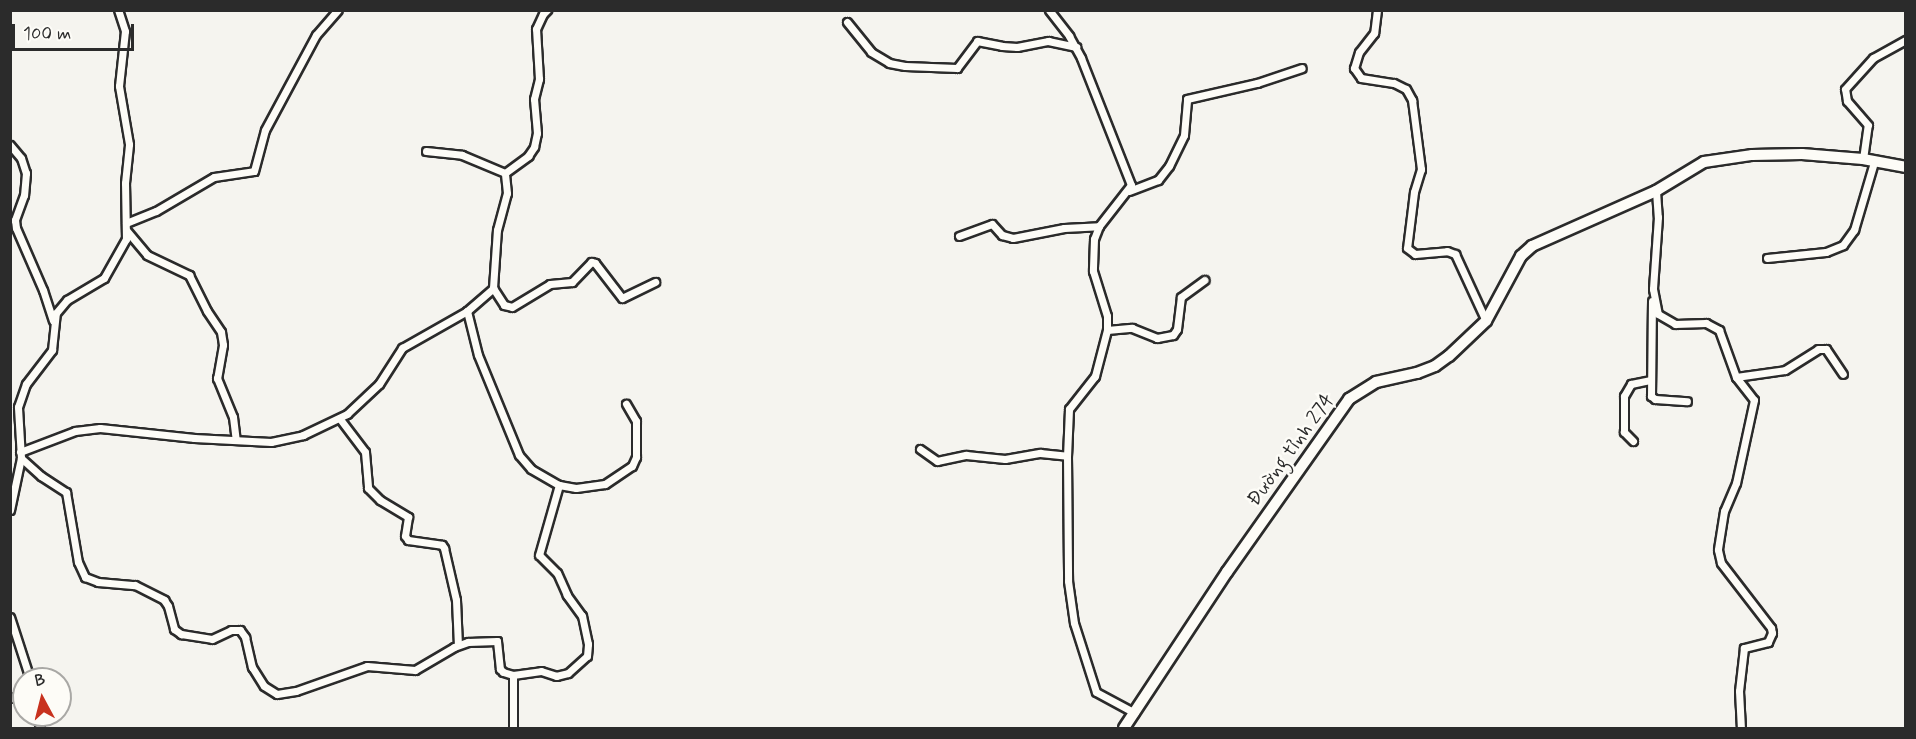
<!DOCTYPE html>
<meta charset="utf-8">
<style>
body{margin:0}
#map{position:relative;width:1916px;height:739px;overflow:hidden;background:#f5f4ef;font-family:Mynerve,sans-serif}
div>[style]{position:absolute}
.roads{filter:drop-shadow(2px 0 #2b2b2b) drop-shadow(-2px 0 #2b2b2b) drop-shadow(0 2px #2b2b2b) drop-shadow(0 -2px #2b2b2b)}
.minor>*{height:7px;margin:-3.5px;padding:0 3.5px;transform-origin:3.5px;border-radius:3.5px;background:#fdfcf7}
.secondary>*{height:10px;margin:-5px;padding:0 5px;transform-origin:5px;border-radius:5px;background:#fdfcf7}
span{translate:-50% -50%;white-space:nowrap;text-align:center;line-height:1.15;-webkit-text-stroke:5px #fdfcf7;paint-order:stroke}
.street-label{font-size:20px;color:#2b2b2b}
.frame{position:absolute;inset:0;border:12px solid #2b2b2b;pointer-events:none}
.north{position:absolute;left:12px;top:667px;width:60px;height:60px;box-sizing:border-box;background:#fdfcf7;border:2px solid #a9a8a5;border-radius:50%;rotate:353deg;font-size:16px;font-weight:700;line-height:24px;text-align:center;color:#2b2b2b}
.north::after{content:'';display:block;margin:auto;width:21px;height:27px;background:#c8321e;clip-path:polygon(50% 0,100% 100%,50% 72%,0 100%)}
.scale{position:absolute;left:12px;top:24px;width:122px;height:27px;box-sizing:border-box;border:3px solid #2b2b2b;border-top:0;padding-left:8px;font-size:18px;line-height:21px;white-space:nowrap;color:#2b2b2b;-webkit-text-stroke:4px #fdfcf7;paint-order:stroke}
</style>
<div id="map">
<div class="roads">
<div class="minor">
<i style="left:1049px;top:10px;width:33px;rotate:52deg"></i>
<i style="left:1069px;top:36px;width:25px;rotate:61deg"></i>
<i style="left:1081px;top:58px;width:136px;rotate:68.5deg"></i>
<i style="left:1131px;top:185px;width:52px;rotate:128deg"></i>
<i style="left:1099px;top:226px;width:14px;rotate:111deg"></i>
<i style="left:1094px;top:239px;width:32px;rotate:92deg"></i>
<i style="left:1093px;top:271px;width:47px;rotate:72.7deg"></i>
<i style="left:1107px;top:316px;width:14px;rotate:90deg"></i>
<i style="left:1107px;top:330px;width:48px;rotate:104.6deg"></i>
<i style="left:1095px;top:376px;width:42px;rotate:128.2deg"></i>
<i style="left:1069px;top:409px;width:47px;rotate:92.4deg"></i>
<i style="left:1067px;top:456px;width:125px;rotate:89.5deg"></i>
<i style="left:1068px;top:581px;width:42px;rotate:81.9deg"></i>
<i style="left:1074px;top:623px;width:72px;rotate:72.3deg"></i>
<i style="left:1096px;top:692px;width:44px;rotate:28.3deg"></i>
<i style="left:1377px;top:10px;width:23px;rotate:97deg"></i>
<i style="left:1374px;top:33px;width:24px;rotate:128deg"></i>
<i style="left:1359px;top:52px;width:17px;rotate:107deg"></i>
<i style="left:1354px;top:68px;width:12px;rotate:55deg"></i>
<i style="left:1361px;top:78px;width:33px;rotate:9deg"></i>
<i style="left:1394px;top:83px;width:13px;rotate:27deg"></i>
<i style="left:1406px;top:89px;width:13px;rotate:61deg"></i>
<i style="left:1412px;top:100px;width:70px;rotate:82.6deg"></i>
<i style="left:1421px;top:169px;width:24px;rotate:107deg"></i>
<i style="left:1414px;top:192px;width:56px;rotate:97.1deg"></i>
<i style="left:1407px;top:248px;width:10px;rotate:37deg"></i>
<i style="left:1415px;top:254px;width:32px;rotate:-5deg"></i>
<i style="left:1447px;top:251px;width:9px;rotate:21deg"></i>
<i style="left:1455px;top:254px;width:74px;rotate:65.2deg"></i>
<i style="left:847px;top:22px;width:38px;rotate:51deg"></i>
<i style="left:871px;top:52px;width:21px;rotate:31deg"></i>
<i style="left:889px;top:63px;width:16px;rotate:11deg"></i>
<i style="left:905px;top:66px;width:52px;rotate:2.2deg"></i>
<i style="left:957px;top:68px;width:34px;rotate:-53deg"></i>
<i style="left:977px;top:41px;width:25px;rotate:11deg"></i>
<i style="left:1002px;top:46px;width:15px;rotate:4deg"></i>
<i style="left:1017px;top:47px;width:32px;rotate:-11deg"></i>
<i style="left:1048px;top:41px;width:29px;rotate:12deg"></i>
<i style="left:10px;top:145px;width:17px;rotate:50deg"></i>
<i style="left:21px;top:158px;width:16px;rotate:72deg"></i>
<i style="left:26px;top:173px;width:22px;rotate:95deg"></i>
<i style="left:24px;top:195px;width:27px;rotate:110deg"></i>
<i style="left:15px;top:220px;width:8px;rotate:83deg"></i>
<i style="left:16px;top:228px;width:68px;rotate:66.5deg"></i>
<i style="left:43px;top:290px;width:32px;rotate:72deg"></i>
<i style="left:426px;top:151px;width:36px;rotate:6deg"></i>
<i style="left:462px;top:155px;width:47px;rotate:22.7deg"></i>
<i style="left:1863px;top:159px;width:34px;rotate:-82deg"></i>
<i style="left:1868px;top:125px;width:32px;rotate:-131deg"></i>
<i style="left:1847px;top:101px;width:12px;rotate:-99deg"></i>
<i style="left:1845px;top:89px;width:42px;rotate:-47.9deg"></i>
<i style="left:1873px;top:58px;width:38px;rotate:-29deg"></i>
<i style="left:1129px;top:191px;width:31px;rotate:-21deg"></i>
<i style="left:1158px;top:180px;width:18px;rotate:-52deg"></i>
<i style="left:1169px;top:166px;width:34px;rotate:-64deg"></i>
<i style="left:1184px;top:135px;width:36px;rotate:-85deg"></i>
<i style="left:1187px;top:99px;width:72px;rotate:-12.9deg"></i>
<i style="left:1257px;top:83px;width:47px;rotate:-18.4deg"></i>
<i style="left:1656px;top:191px;width:26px;rotate:86deg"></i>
<i style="left:1658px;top:217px;width:72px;rotate:94deg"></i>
<i style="left:1653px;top:289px;width:25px;rotate:79deg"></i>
<i style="left:1658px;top:314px;width:20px;rotate:30deg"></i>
<i style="left:1675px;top:324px;width:31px;rotate:-2deg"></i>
<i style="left:1706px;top:323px;width:15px;rotate:28deg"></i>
<i style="left:1719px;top:330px;width:50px;rotate:70.1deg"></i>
<i style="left:1736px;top:377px;width:29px;rotate:52deg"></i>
<i style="left:1754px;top:400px;width:85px;rotate:102.2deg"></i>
<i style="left:1736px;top:483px;width:30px;rotate:113deg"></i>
<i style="left:1724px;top:511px;width:39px;rotate:99deg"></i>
<i style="left:1718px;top:550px;width:13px;rotate:77deg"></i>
<i style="left:1721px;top:563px;width:82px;rotate:52.4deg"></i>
<i style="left:1771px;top:628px;width:5px;rotate:79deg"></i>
<i style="left:1772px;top:633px;width:10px;rotate:114deg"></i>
<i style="left:1768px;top:642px;width:25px;rotate:166deg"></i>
<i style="left:1744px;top:648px;width:43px;rotate:96.6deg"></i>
<i style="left:1739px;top:691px;width:37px;rotate:87deg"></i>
<i style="left:126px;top:223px;width:32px;rotate:-22deg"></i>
<i style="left:156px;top:211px;width:67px;rotate:-30.4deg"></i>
<i style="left:214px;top:177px;width:40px;rotate:-8.5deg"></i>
<i style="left:254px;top:171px;width:42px;rotate:-75deg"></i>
<i style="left:265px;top:130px;width:108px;rotate:-61.8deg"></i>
<i style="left:316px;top:35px;width:33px;rotate:-49deg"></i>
<i style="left:127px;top:231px;width:31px;rotate:50deg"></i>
<i style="left:147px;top:255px;width:47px;rotate:25.5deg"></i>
<i style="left:189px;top:275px;width:40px;rotate:63.4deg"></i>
<i style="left:207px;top:311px;width:25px;rotate:56deg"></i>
<i style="left:221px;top:332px;width:13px;rotate:81deg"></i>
<i style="left:223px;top:345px;width:34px;rotate:100deg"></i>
<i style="left:217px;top:378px;width:42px;rotate:67.7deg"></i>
<i style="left:233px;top:417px;width:23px;rotate:83deg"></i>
<i style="left:959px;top:236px;width:35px;rotate:-20deg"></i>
<i style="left:992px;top:224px;width:15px;rotate:48deg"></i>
<i style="left:1002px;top:235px;width:11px;rotate:15deg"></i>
<i style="left:1013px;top:238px;width:52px;rotate:-11.1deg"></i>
<i style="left:1064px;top:228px;width:35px;rotate:-3deg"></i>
<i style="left:1767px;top:258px;width:59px;rotate:-5.8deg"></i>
<i style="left:1826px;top:252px;width:18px;rotate:-22deg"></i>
<i style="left:1843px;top:245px;width:19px;rotate:-54deg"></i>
<i style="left:1854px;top:230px;width:71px;rotate:-73.6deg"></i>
<i style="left:493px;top:288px;width:20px;rotate:57deg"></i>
<i style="left:504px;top:305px;width:8px;rotate:14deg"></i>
<i style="left:512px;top:307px;width:44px;rotate:-31.2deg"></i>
<i style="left:550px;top:284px;width:22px;rotate:-5deg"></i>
<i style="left:572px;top:282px;width:28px;rotate:-46deg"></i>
<i style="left:591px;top:262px;width:4px;rotate:14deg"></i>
<i style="left:595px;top:263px;width:44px;rotate:52.4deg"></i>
<i style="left:622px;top:298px;width:37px;rotate:-26deg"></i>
<i style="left:1652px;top:301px;width:95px;rotate:90.6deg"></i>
<i style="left:1651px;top:396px;width:5px;rotate:37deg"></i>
<i style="left:1655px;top:399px;width:32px;rotate:4deg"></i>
<i style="left:467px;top:311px;width:45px;rotate:76deg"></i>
<i style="left:478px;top:355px;width:108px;rotate:67.7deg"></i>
<i style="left:519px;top:455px;width:18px;rotate:49deg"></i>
<i style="left:531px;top:469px;width:32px;rotate:30deg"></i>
<i style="left:559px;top:485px;width:17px;rotate:10deg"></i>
<i style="left:576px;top:488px;width:29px;rotate:-8deg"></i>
<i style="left:605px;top:484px;width:32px;rotate:-34deg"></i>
<i style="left:632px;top:466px;width:10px;rotate:-66deg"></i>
<i style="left:636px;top:457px;width:36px;rotate:-90deg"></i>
<i style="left:636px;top:421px;width:20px;rotate:-120deg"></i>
<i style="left:1107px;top:330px;width:25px;rotate:-5deg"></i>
<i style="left:1132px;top:328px;width:27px;rotate:22deg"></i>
<i style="left:1157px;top:338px;width:16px;rotate:-11deg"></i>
<i style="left:1173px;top:335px;width:7px;rotate:-56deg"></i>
<i style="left:1177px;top:329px;width:32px;rotate:-83deg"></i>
<i style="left:1181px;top:297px;width:29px;rotate:-36deg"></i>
<i style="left:1736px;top:377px;width:49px;rotate:-8.1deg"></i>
<i style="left:1785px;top:370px;width:39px;rotate:-32deg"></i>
<i style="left:1818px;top:349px;width:8px"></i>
<i style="left:1826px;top:349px;width:30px;rotate:56deg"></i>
<i style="left:340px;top:419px;width:41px;rotate:52.9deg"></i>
<i style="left:365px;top:452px;width:36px;rotate:85deg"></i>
<i style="left:368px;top:488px;width:17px;rotate:45deg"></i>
<i style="left:380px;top:500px;width:33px;rotate:31deg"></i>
<i style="left:408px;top:517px;width:19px;rotate:99deg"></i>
<i style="left:405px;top:536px;width:5px;rotate:53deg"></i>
<i style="left:408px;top:540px;width:34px;rotate:8deg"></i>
<i style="left:442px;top:545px;width:4px;rotate:56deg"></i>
<i style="left:444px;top:548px;width:53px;rotate:77deg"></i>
<i style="left:456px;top:600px;width:45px;rotate:87.5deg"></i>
<i style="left:1633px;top:441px;width:13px;rotate:-135deg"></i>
<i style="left:1624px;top:432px;width:36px;rotate:-90deg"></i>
<i style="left:1624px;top:396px;width:14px;rotate:-60deg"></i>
<i style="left:1631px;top:384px;width:19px;rotate:-12deg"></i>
<i style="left:920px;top:449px;width:21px;rotate:35deg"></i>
<i style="left:937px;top:461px;width:30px;rotate:-12deg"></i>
<i style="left:966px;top:455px;width:39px;rotate:6deg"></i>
<i style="left:1005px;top:459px;width:36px;rotate:-10deg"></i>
<i style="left:1040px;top:453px;width:27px;rotate:6deg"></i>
<i style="left:20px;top:452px;width:59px;rotate:-20.9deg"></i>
<i style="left:75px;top:431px;width:25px;rotate:-7deg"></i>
<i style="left:100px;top:428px;width:95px;rotate:6.1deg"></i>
<i style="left:194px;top:438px;width:77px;rotate:3deg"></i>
<i style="left:271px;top:442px;width:33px;rotate:-12deg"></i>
<i style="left:303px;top:435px;width:49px;rotate:-25.5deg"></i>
<i style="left:347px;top:414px;width:44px;rotate:-43.2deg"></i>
<i style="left:379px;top:384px;width:43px;rotate:-57.4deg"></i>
<i style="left:402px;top:348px;width:75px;rotate:-29.6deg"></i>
<i style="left:467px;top:311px;width:35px;rotate:-41deg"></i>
<i style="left:493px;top:288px;width:58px;rotate:-86.1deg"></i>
<i style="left:497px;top:230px;width:38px;rotate:-75deg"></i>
<i style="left:507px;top:193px;width:20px;rotate:-96deg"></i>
<i style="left:505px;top:173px;width:29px;rotate:-36deg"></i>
<i style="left:528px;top:156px;width:11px;rotate:-56deg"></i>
<i style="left:534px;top:147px;width:14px;rotate:-78deg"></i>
<i style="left:537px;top:133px;width:34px;rotate:-95deg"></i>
<i style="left:534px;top:99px;width:21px;rotate:-76deg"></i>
<i style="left:539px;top:79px;width:50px;rotate:-93.4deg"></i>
<i style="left:536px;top:29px;width:17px;rotate:-65deg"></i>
<i style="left:543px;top:14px;width:6px;rotate:-45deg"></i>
<i style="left:21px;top:458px;width:27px;rotate:42deg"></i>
<i style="left:41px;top:476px;width:30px;rotate:33deg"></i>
<i style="left:66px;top:492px;width:71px;rotate:80.3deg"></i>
<i style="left:78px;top:562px;width:17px;rotate:65deg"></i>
<i style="left:85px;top:577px;width:14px;rotate:21deg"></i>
<i style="left:98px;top:582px;width:37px;rotate:5deg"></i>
<i style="left:135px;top:585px;width:33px;rotate:27deg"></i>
<i style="left:164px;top:600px;width:7px;rotate:56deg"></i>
<i style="left:168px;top:606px;width:24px;rotate:75deg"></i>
<i style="left:174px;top:629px;width:9px;rotate:36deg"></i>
<i style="left:181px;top:634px;width:31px;rotate:9deg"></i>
<i style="left:212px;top:639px;width:21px;rotate:-25deg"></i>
<i style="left:231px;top:630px;width:9px"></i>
<i style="left:240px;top:630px;width:9px;rotate:54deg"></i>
<i style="left:245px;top:637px;width:31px;rotate:77deg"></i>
<i style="left:252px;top:667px;width:22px;rotate:58deg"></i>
<i style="left:264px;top:686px;width:15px;rotate:32deg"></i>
<i style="left:277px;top:694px;width:19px;rotate:-9deg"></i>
<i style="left:296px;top:691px;width:75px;rotate:-19.4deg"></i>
<i style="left:367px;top:666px;width:48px;rotate:4.8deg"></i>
<i style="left:415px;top:670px;width:45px;rotate:-30.5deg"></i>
<i style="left:454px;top:647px;width:15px;rotate:-20deg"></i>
<i style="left:468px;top:642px;width:29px;rotate:-2deg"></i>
<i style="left:497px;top:641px;width:28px;rotate:84deg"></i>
<i style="left:500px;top:669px;width:4px;rotate:45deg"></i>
<i style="left:503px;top:672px;width:10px;rotate:17deg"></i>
<i style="left:513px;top:675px;width:28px;rotate:-8deg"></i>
<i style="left:541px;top:671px;width:16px;rotate:18deg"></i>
<i style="left:556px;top:676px;width:12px;rotate:-14deg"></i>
<i style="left:568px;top:673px;width:25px;rotate:-42deg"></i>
<i style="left:587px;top:656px;width:12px;rotate:-85deg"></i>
<i style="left:588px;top:644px;width:29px;rotate:-102deg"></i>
<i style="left:582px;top:616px;width:26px;rotate:-126deg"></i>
<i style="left:567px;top:595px;width:24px;rotate:-114deg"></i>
<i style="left:557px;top:573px;width:25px;rotate:-135deg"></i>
<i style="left:539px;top:555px;width:73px;rotate:-74.1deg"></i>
<i style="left:10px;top:510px;width:53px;rotate:-78.1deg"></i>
<i style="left:21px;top:458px;width:51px;rotate:-93.4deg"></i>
<i style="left:18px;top:407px;width:24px;rotate:-71deg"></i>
<i style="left:26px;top:384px;width:43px;rotate:-52.6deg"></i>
<i style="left:52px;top:350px;width:37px;rotate:-84deg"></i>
<i style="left:56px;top:313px;width:17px;rotate:-50deg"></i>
<i style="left:67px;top:300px;width:43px;rotate:-30.7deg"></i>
<i style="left:104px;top:278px;width:45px;rotate:-60.6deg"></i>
<i style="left:126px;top:239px;width:56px;rotate:-91deg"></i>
<i style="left:125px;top:183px;width:39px;rotate:-84deg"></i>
<i style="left:129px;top:144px;width:59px;rotate:-99.8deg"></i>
<i style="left:119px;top:86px;width:55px;rotate:-83.8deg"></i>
<i style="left:125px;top:31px;width:22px;rotate:-108deg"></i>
<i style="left:10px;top:617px;width:65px;rotate:72.1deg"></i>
<i style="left:10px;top:698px;width:14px;rotate:-8deg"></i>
<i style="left:37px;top:715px;width:13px;rotate:77deg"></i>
<i style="left:513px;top:728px;width:53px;rotate:-90deg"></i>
</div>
<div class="secondary">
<i style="left:1124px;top:728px;width:187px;rotate:-56.6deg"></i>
<i style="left:1227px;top:572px;width:212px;rotate:-54.8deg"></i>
<i style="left:1349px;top:399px;width:32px;rotate:-32deg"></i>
<i style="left:1376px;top:382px;width:42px;rotate:-12.4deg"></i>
<i style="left:1417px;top:373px;width:19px;rotate:-21deg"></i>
<i style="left:1435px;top:366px;width:17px;rotate:-36deg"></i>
<i style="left:1449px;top:356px;width:51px;rotate:-43.4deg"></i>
<i style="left:1486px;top:321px;width:74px;rotate:-61.7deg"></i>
<i style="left:1521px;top:256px;width:15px;rotate:-42deg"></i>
<i style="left:1532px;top:246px;width:136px;rotate:-23.9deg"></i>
<i style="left:1656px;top:191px;width:56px;rotate:-31.1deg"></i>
<i style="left:1704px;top:162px;width:49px;rotate:-8.3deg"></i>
<i style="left:1752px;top:155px;width:50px;rotate:-1.1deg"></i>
<i style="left:1802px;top:154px;width:61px;rotate:4.7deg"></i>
<i style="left:1863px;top:159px;width:44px;rotate:10.5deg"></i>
</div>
</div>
<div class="street-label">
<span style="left:1291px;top:450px;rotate:-54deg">Đường tỉnh 274</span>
</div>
<div class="frame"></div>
<div class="north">B</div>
<div class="scale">100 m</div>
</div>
